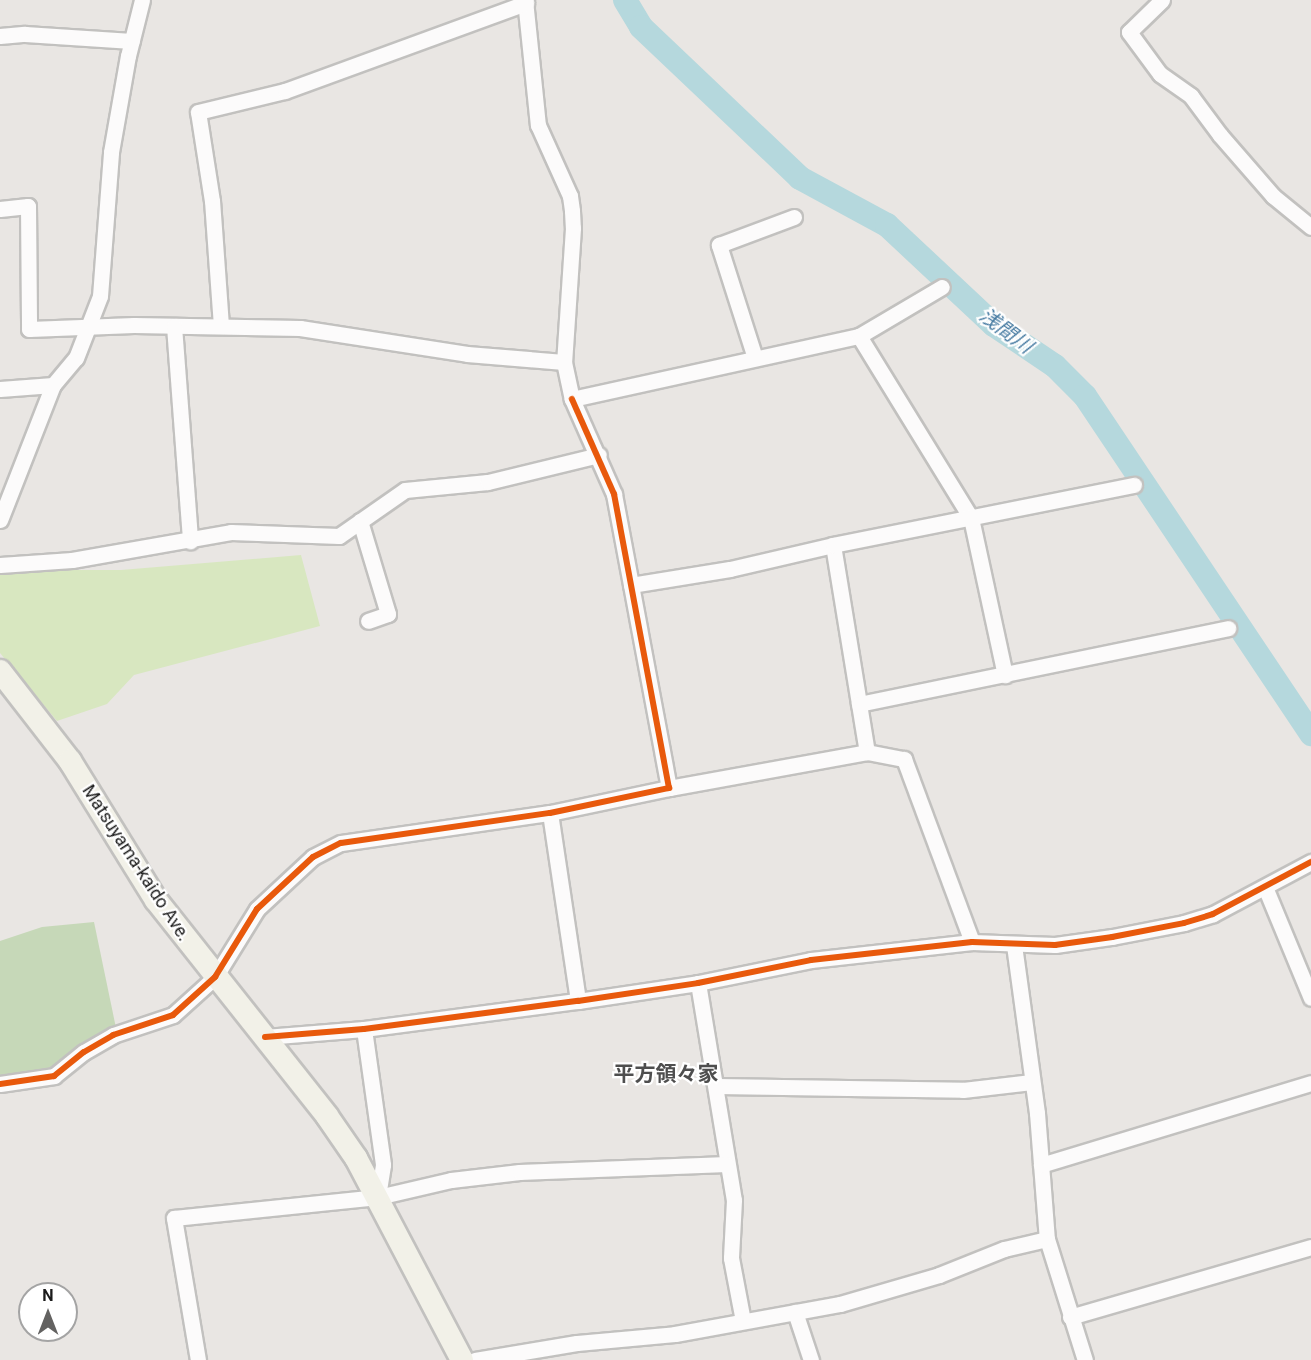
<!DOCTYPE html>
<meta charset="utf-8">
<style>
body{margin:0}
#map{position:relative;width:1311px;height:1360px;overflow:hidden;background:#e9e6e3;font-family:Roboto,"Noto Sans JP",sans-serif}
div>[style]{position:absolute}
.grass>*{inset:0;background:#d8e7c0}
.forest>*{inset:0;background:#c6d8b8}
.river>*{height:24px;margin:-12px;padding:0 12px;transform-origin:12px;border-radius:12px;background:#b5d8dd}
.roads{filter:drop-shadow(2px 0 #c2c1bf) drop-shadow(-2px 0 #c2c1bf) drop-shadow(0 2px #c2c1bf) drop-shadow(0 -2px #c2c1bf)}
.minor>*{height:15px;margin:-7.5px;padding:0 7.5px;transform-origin:7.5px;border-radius:7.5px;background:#fcfbfb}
.secondary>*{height:22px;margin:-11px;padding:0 11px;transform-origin:11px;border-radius:11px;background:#f2f1e8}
.cycleway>*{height:6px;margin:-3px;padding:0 3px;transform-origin:3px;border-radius:3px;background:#e8590c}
span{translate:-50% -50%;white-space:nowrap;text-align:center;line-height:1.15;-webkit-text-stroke:4.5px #fff;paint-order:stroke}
.street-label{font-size:18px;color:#1b1b1b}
.water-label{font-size:20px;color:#457aa1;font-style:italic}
.quarter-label{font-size:21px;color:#4e4e4e;font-weight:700}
.north{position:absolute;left:18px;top:1282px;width:60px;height:60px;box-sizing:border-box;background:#fff;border:2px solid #a4a4a4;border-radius:50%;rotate:0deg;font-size:16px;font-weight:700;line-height:24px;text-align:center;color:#1b1b1b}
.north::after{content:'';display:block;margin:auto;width:21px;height:27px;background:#636261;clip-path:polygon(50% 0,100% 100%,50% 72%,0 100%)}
</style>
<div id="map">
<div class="grass">
<i style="clip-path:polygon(301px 555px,320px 626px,134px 675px,107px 704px,57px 721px,0 653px,0 570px,121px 570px)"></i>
</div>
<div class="forest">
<i style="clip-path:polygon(94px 922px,116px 1028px,51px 1069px,0 1076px,0 941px,42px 927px)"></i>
</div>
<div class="river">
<i style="left:625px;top:0;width:31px;rotate:59deg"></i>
<i style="left:641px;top:27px;width:219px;rotate:43.5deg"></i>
<i style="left:800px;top:178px;width:99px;rotate:28.4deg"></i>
<i style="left:887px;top:225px;width:146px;rotate:43.1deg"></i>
<i style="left:994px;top:325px;width:73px;rotate:33.9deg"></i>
<i style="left:1055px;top:366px;width:42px;rotate:45deg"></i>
<i style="left:1085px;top:396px;width:407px;rotate:56.2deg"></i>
</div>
<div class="roads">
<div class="minor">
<i style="left:525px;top:0;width:126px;rotate:84.1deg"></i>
<i style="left:538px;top:125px;width:78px;rotate:65.7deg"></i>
<i style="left:570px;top:196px;width:15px;rotate:82deg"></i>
<i style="left:572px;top:211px;width:17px;rotate:87deg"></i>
<i style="left:573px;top:228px;width:134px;rotate:93.8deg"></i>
<i style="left:564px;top:362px;width:38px;rotate:78deg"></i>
<i style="left:572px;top:399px;width:294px;rotate:-12.4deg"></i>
<i style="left:859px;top:336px;width:96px;rotate:-30.6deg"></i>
<i style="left:1162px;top:0;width:46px;rotate:135.9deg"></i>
<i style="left:1129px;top:32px;width:52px;rotate:53.6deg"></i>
<i style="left:1160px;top:74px;width:38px;rotate:35deg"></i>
<i style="left:1191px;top:96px;width:49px;rotate:53.4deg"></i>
<i style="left:1220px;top:135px;width:81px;rotate:49deg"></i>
<i style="left:1273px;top:196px;width:49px;rotate:39.2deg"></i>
<i style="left:0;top:36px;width:25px;rotate:-5deg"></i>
<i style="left:25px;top:34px;width:107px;rotate:3.7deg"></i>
<i style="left:0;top:209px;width:28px;rotate:-6deg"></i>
<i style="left:28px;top:206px;width:123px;rotate:89.5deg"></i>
<i style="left:29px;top:329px;width:105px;rotate:-2.2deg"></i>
<i style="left:134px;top:325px;width:166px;rotate:1deg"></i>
<i style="left:300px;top:328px;width:169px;rotate:8.8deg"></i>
<i style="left:467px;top:354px;width:97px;rotate:4.7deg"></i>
<i style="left:174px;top:326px;width:216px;rotate:85.7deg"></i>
<i style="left:221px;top:326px;width:125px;rotate:-94.1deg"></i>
<i style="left:212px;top:201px;width:90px;rotate:-98.9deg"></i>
<i style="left:198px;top:112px;width:89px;rotate:-13.6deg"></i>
<i style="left:285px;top:91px;width:257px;rotate:-20.1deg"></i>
<i style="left:859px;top:336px;width:214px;rotate:58.4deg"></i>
<i style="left:971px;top:518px;width:161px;rotate:77.8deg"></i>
<i style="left:755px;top:358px;width:119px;rotate:-107.7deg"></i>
<i style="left:719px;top:245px;width:80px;rotate:-20.5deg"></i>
<i style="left:0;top:389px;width:53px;rotate:-4.3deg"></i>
<i style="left:0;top:520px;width:145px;rotate:-68.6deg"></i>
<i style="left:53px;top:385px;width:35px;rotate:-50deg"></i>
<i style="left:76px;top:358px;width:66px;rotate:-68.8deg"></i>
<i style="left:100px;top:296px;width:144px;rotate:-85.6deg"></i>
<i style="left:111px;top:152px;width:97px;rotate:-80deg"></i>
<i style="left:128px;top:56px;width:58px;rotate:-76deg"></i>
<i style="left:360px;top:521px;width:97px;rotate:73.2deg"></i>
<i style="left:388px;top:614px;width:21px;rotate:161deg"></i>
<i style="left:833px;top:545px;width:210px;rotate:80.7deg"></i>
<i style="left:0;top:565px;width:72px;rotate:-4deg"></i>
<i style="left:72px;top:560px;width:161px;rotate:-10deg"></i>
<i style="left:231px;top:532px;width:108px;rotate:2.1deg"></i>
<i style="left:339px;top:536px;width:80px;rotate:-34.9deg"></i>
<i style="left:405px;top:490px;width:83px;rotate:-5.5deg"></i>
<i style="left:488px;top:482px;width:114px;rotate:-13.7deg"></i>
<i style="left:631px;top:585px;width:100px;rotate:-9.2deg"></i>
<i style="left:730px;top:569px;width:106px;rotate:-13.1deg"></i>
<i style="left:833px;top:545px;width:307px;rotate:-11.3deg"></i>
<i style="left:859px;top:704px;width:377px;rotate:-11.6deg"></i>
<i style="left:669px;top:788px;width:201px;rotate:-10.3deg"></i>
<i style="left:867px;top:752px;width:38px;rotate:11deg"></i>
<i style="left:904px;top:759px;width:195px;rotate:69.6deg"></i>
<i style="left:550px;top:813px;width:190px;rotate:81.5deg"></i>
<i style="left:1265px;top:887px;width:120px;rotate:67.5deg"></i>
<i style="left:1014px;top:945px;width:170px;rotate:82.2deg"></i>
<i style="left:1037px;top:1113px;width:126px;rotate:85.5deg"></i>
<i style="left:1047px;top:1239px;width:127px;rotate:72.6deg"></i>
<i style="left:698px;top:983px;width:220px;rotate:80.6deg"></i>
<i style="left:734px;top:1200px;width:58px;rotate:93deg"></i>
<i style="left:731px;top:1258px;width:64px;rotate:79.2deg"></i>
<i style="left:364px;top:1029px;width:137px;rotate:82deg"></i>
<i style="left:383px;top:1165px;width:32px;rotate:99deg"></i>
<i style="left:265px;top:1037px;width:99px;rotate:-4.6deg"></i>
<i style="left:364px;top:1029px;width:216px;rotate:-7.5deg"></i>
<i style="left:578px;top:1001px;width:121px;rotate:-8.5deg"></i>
<i style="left:698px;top:983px;width:115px;rotate:-11.5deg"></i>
<i style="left:811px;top:960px;width:162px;rotate:-6.4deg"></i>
<i style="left:972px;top:942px;width:83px;rotate:2.1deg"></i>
<i style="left:1055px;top:945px;width:58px;rotate:-8deg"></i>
<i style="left:1112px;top:937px;width:73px;rotate:-11deg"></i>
<i style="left:1184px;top:923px;width:30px;rotate:-17deg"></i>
<i style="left:1213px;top:914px;width:111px;rotate:-28deg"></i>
<i style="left:0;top:1084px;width:55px;rotate:-8.4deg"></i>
<i style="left:54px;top:1076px;width:38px;rotate:-39deg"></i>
<i style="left:84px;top:1052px;width:34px;rotate:-30deg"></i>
<i style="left:113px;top:1035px;width:63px;rotate:-18.4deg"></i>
<i style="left:173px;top:1015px;width:57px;rotate:-42.1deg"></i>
<i style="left:215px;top:977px;width:80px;rotate:-58.3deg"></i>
<i style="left:257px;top:909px;width:76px;rotate:-42.9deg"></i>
<i style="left:313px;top:857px;width:31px;rotate:-27deg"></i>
<i style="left:341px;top:843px;width:211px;rotate:-8.2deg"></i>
<i style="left:550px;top:813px;width:122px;rotate:-11.9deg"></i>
<i style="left:669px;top:788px;width:299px;rotate:-100.6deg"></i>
<i style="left:614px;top:494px;width:104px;rotate:-113.9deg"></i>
<i style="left:717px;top:1086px;width:246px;rotate:0.9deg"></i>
<i style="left:963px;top:1090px;width:69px;rotate:-6.6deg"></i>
<i style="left:1041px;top:1165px;width:282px;rotate:-16.9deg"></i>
<i style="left:795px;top:1312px;width:51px;rotate:71.6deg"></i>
<i style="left:1070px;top:1317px;width:251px;rotate:-16.2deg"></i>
<i style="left:198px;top:1360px;width:144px;rotate:-99.6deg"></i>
<i style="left:174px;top:1218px;width:205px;rotate:-5.9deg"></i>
<i style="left:378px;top:1197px;width:75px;rotate:-13.1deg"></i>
<i style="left:451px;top:1180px;width:69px;rotate:-6.6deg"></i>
<i style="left:520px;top:1172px;width:206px;rotate:-2.2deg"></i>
<i style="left:475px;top:1360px;width:103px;rotate:-9.5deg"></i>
<i style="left:577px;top:1343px;width:98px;rotate:-5.2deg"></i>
<i style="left:675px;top:1334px;width:168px;rotate:-10.3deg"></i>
<i style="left:840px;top:1304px;width:103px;rotate:-16.3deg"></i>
<i style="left:939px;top:1275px;width:70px;rotate:-21.8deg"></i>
<i style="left:1004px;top:1249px;width:44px;rotate:-13.1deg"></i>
</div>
<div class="secondary">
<i style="left:0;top:671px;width:114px;rotate:52.1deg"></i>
<i style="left:70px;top:761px;width:163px;rotate:58.3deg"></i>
<i style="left:156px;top:900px;width:275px;rotate:51.6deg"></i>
<i style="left:327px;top:1116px;width:51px;rotate:55.4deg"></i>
<i style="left:356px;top:1158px;width:228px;rotate:62.3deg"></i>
</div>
</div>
<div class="cycleway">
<i style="left:265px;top:1037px;width:99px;rotate:-4.6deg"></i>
<i style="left:364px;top:1029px;width:216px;rotate:-7.5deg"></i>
<i style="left:578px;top:1001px;width:121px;rotate:-8.5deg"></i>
<i style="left:698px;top:983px;width:115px;rotate:-11.5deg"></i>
<i style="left:811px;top:960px;width:162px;rotate:-6.4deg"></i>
<i style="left:972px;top:942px;width:83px;rotate:2.1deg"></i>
<i style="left:1055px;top:945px;width:58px;rotate:-8deg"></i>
<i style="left:1112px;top:937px;width:73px;rotate:-11deg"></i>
<i style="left:1184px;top:923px;width:30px;rotate:-17deg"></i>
<i style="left:1213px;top:914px;width:111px;rotate:-28deg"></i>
<i style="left:0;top:1084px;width:55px;rotate:-8.4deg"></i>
<i style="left:54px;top:1076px;width:38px;rotate:-39deg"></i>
<i style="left:84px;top:1052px;width:34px;rotate:-30deg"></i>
<i style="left:113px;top:1035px;width:63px;rotate:-18.4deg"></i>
<i style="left:173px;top:1015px;width:57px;rotate:-42.1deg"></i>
<i style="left:215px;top:977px;width:80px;rotate:-58.3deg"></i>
<i style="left:257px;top:909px;width:76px;rotate:-42.9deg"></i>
<i style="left:313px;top:857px;width:31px;rotate:-27deg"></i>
<i style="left:341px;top:843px;width:211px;rotate:-8.2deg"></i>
<i style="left:550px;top:813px;width:122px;rotate:-11.9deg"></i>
<i style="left:669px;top:788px;width:299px;rotate:-100.6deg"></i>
<i style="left:614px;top:494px;width:104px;rotate:-113.9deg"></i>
</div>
<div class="street-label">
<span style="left:136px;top:863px;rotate:57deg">Matsuyama-kaido Ave.</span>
</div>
<div class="water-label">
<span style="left:1006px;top:331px;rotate:37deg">浅間川</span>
</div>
<div class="quarter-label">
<span style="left:666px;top:1074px">平方領々家</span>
</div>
<div class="north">N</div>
</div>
